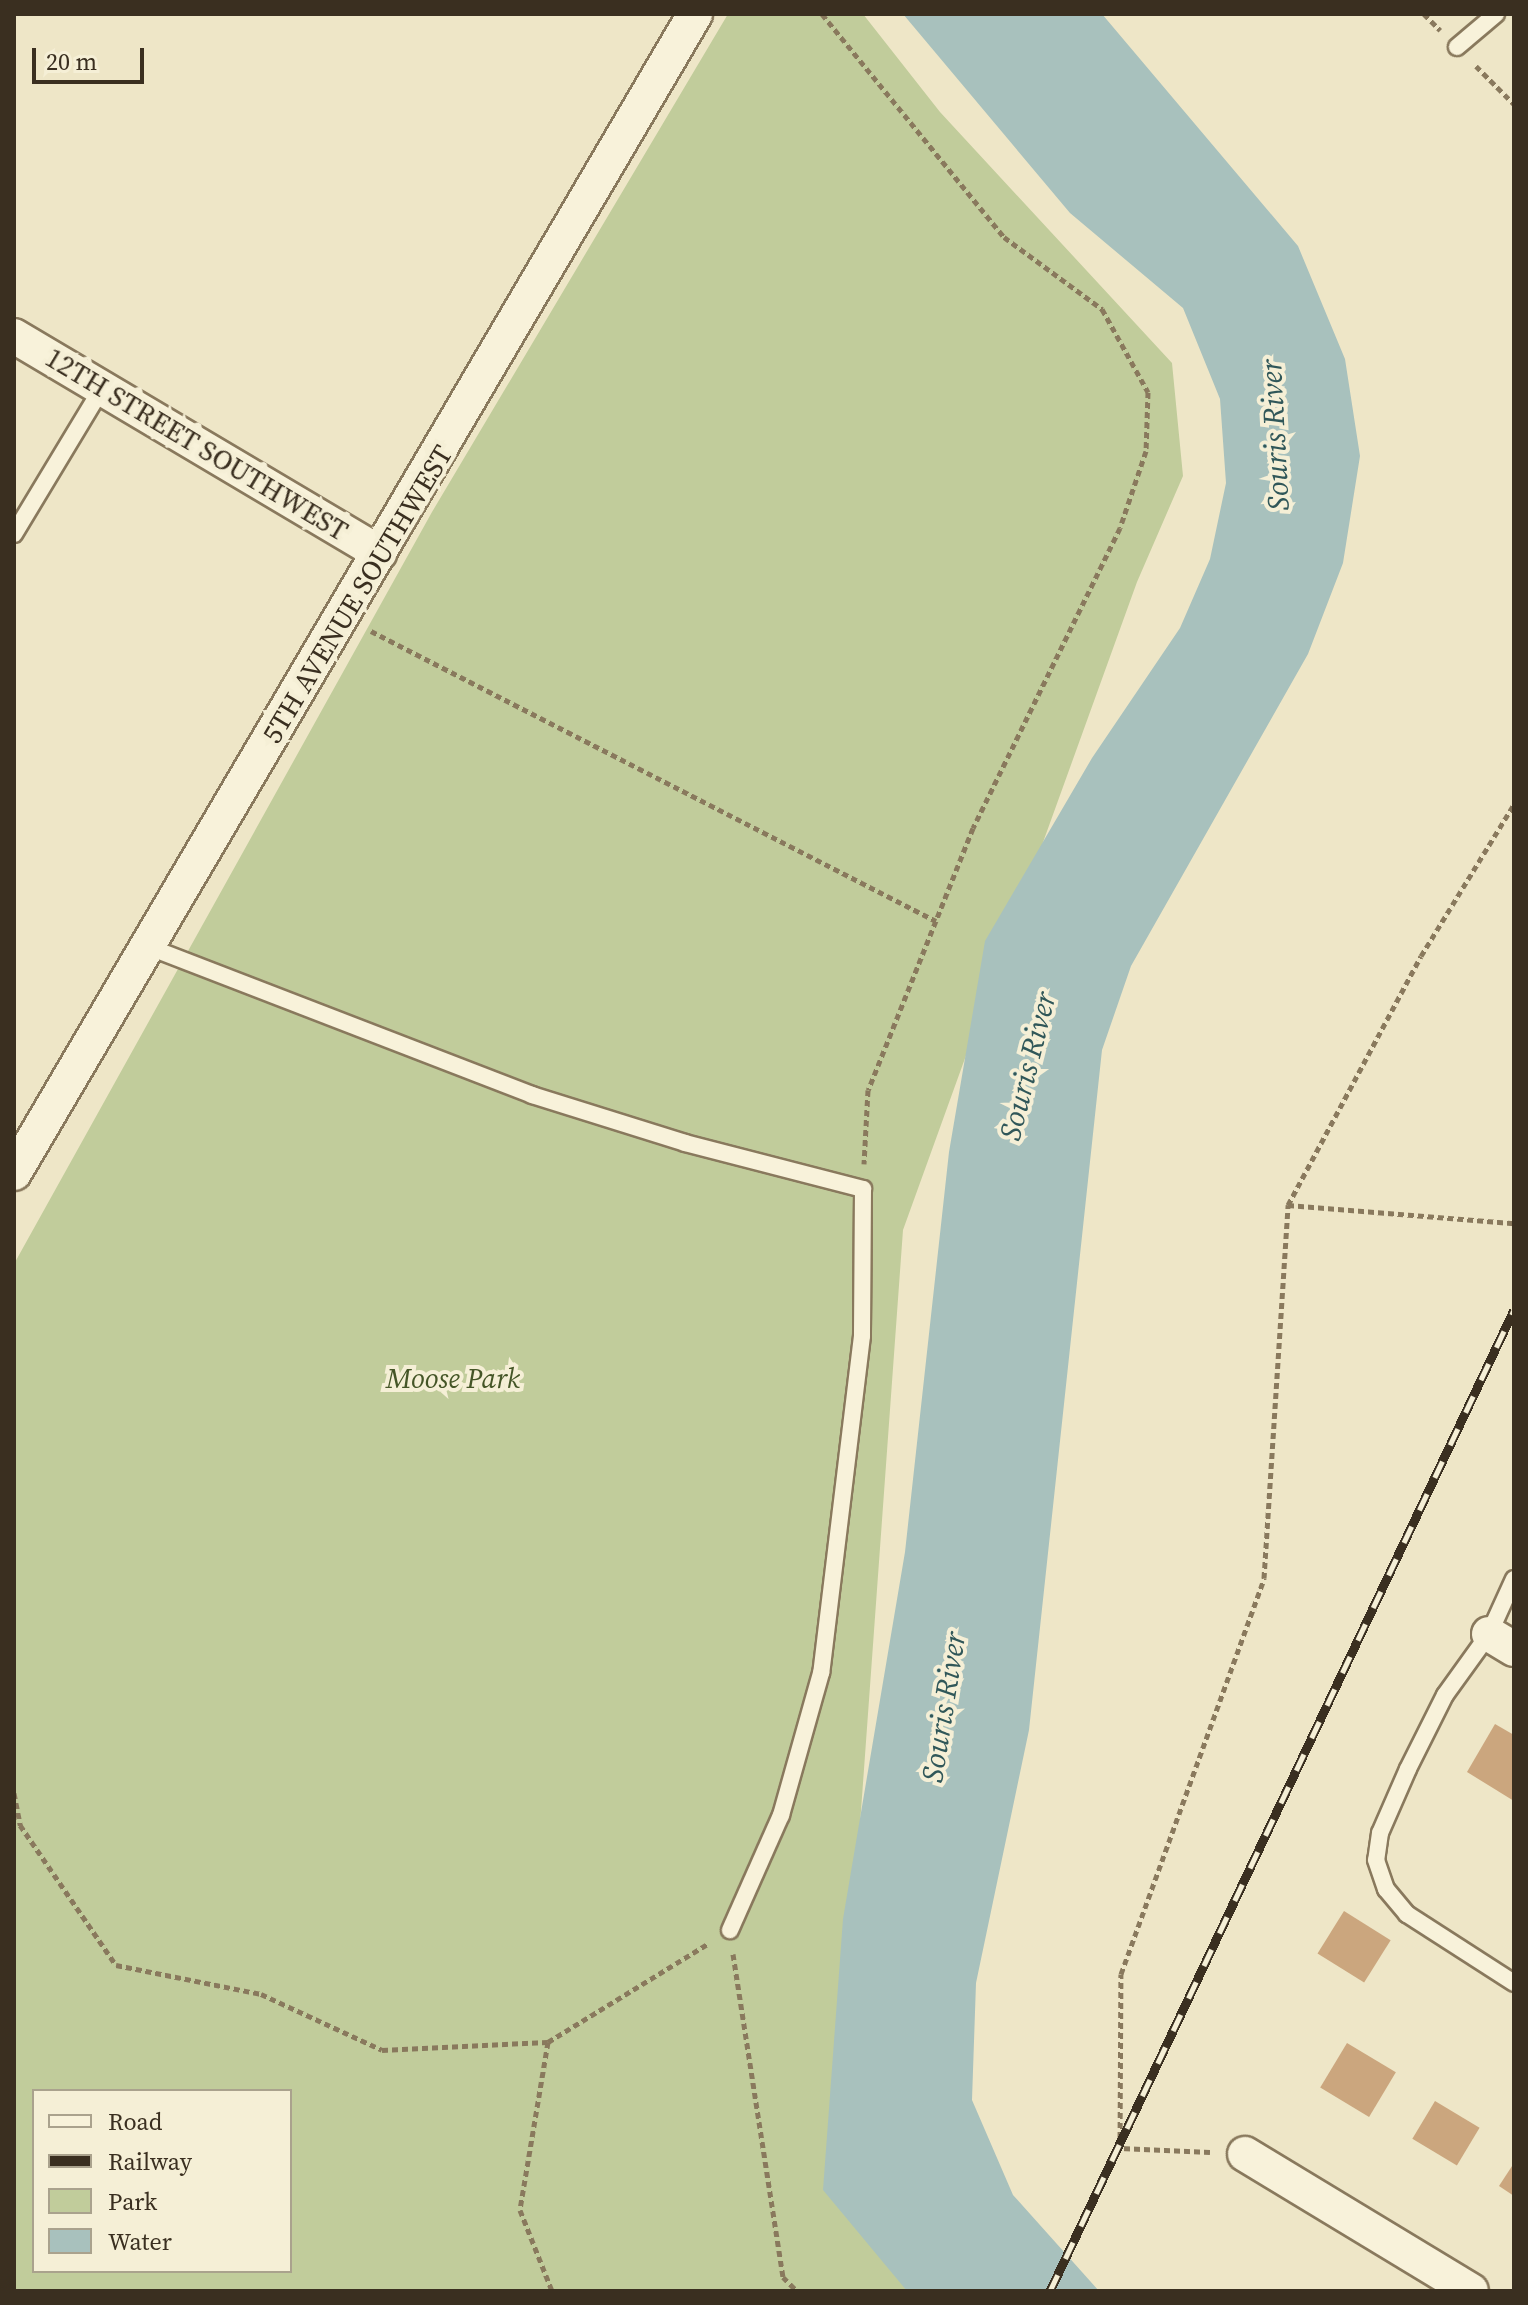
<!DOCTYPE html>
<style>
body{margin:0}
#map{position:relative;width:1528px;height:2305px;overflow:hidden;background:#eee6c7;font-family:"Source Serif 4",serif}
div>[style]{position:absolute}
.green>*{inset:0;background:#c1cc9b}
.water>*{inset:0;background:#a8c1bd}
.building>*{inset:0;background:#cba67e;transform-origin:0 0}
.path>*{height:5px;margin-top:-2.5px;transform-origin:0;background:repeating-linear-gradient(90deg,#89795d 0 6px,transparent 0 10px)}
.roads{filter:drop-shadow(2px 0 #89795d) drop-shadow(-2px 0 #89795d) drop-shadow(0 2px #89795d) drop-shadow(0 -2px #89795d)}
.service>*{height:16px;margin:-8px;padding:0 8px;transform-origin:8px;border-radius:8px;background:#f8f2da}
.minor>*{height:34px;margin:-17px;padding:0 17px;transform-origin:17px;border-radius:17px;background:#f8f2da}
.rail>*{height:9px;margin-top:-4.5px;transform-origin:0;background:repeating-linear-gradient(90deg,#f5efd6 0 18px,#3a2f20 0 36px);box-sizing:border-box;border-block:2px solid #3a2f20}
span{translate:-50% -50%;white-space:nowrap;text-align:center;line-height:1.15;-webkit-text-stroke:8px #f5efd6;paint-order:stroke}
.street-label{font-size:28px;color:#3a2f20}
.park-label{font-size:28px;color:#455627;font-style:italic}
.water-label{font-size:30px;color:#305759;font-style:italic}
.frame{position:absolute;inset:0;border:16px solid #3a2f20;pointer-events:none}
.legend{position:absolute;left:32px;top:2089px;width:260px;height:184px;box-sizing:border-box;background:#f5efd6;border:2px solid #aaa28d;margin:0;padding:10px 14px;list-style:none;font-size:24px;color:#3a2f20}
.legend li{display:flex;align-items:center;gap:16px;height:40px}
.legend b{width:40px;border:2px solid #aaa28d}
.scale{position:absolute;left:32px;top:48px;width:112px;height:36px;box-sizing:border-box;border:4px solid #3a2f20;border-top:0;padding-left:10px;font-size:24px;line-height:28px;white-space:nowrap;color:#3a2f20;-webkit-text-stroke:6px #f5efd6;paint-order:stroke}
</style>
<div id="map">
<div class="green">
<i style="clip-path:polygon(evenodd,728px 14px,863px 14px,940px 112px,1172px 363px,1183px 476px,1137px 582px,903px 1230px,846px 2018px,917px 2291px,14px 2291px,14px 1264px,432px 512px,728px 14px,34px 2091px,290px 2091px,290px 2271px,34px 2271px,34px 2091px)"></i>
</div>
<div class="water">
<i style="clip-path:polygon(903px 14px,1102px 14px,1298px 246px,1345px 359px,1360px 456px,1343px 563px,1308px 654px,1131px 966px,1102px 1050px,1029px 1730px,976px 1983px,972px 2100px,1013px 2195px,1099px 2291px,907px 2291px,823px 2190px,843px 1919px,905px 1552px,949px 1152px,985px 941px,1092px 758px,1180px 628px,1210px 559px,1226px 483px,1220px 399px,1183px 308px,1070px 213px)"></i>
</div>
<div class="building">
<i style="clip-path:polygon(1495px 1724px,1514px 1735px,1514px 1801px,1467px 1772px)"></i>
<i style="left:1344px;top:1911px;width:55px;height:50px;rotate:32deg"></i>
<i style="left:1347px;top:2043px;width:57px;height:52px;rotate:31deg"></i>
<i style="left:1435px;top:2101px;width:52px;height:44px;rotate:31deg"></i>
<i style="clip-path:polygon(1514px 2163px,1514px 2196px,1499px 2186px)"></i>
</div>
<div class="path">
<i style="left:822px;top:14px;width:288px;rotate:50.8deg"></i>
<i style="left:1004px;top:237px;width:122px;rotate:36.3deg"></i>
<i style="left:1102px;top:309px;width:95px;rotate:61deg"></i>
<i style="left:1148px;top:392px;width:59px;rotate:91.9deg"></i>
<i style="left:1146px;top:451px;width:81px;rotate:108.7deg"></i>
<i style="left:1120px;top:528px;width:334px;rotate:116.1deg"></i>
<i style="left:973px;top:828px;width:282px;rotate:111.8deg"></i>
<i style="left:868px;top:1090px;width:74px;rotate:93.1deg"></i>
<i style="left:1424px;top:14px;width:23px;rotate:45deg"></i>
<i style="left:1476px;top:66px;width:54px;rotate:45deg"></i>
<i style="left:371px;top:631px;width:635px;rotate:27.17deg"></i>
<i style="left:1288px;top:1205px;width:227px;rotate:4.6deg"></i>
<i style="left:14px;top:1793px;width:33px;rotate:79deg"></i>
<i style="left:20px;top:1825px;width:170px;rotate:55.6deg"></i>
<i style="left:116px;top:1965px;width:148px;rotate:11.3deg"></i>
<i style="left:261px;top:1994px;width:133px;rotate:24.8deg"></i>
<i style="left:382px;top:2050px;width:166px;rotate:-2.8deg"></i>
<i style="left:548px;top:2042px;width:170px;rotate:99.5deg"></i>
<i style="left:520px;top:2210px;width:87px;rotate:68.4deg"></i>
<i style="left:733px;top:1954px;width:327px;rotate:81.2deg"></i>
<i style="left:783px;top:2277px;width:20px;rotate:45deg"></i>
<i style="left:548px;top:2042px;width:187px;rotate:-31.6deg"></i>
<i style="left:1210px;top:2152px;width:90px;rotate:-177.5deg"></i>
<i style="left:1120px;top:2148px;width:174px;rotate:-89.7deg"></i>
<i style="left:1121px;top:1974px;width:421px;rotate:-70.1deg"></i>
<i style="left:1264px;top:1578px;width:374px;rotate:-86.3deg"></i>
<i style="left:1288px;top:1205px;width:282px;rotate:-61.9deg"></i>
<i style="left:1421px;top:956px;width:178px;rotate:-58.5deg"></i>
</div>
<div class="roads">
<div class="service">
<i style="left:1457px;top:47px;width:51px;rotate:-40.2deg"></i>
<i style="left:14px;top:534px;width:170px;rotate:-58.9deg"></i>
<i style="left:149px;top:947px;width:411px;rotate:21.1deg"></i>
<i style="left:532px;top:1095px;width:160px;rotate:17.4deg"></i>
<i style="left:685px;top:1143px;width:184px;rotate:14.5deg"></i>
<i style="left:863px;top:1189px;width:147px;rotate:90.4deg"></i>
<i style="left:862px;top:1336px;width:339px;rotate:96.9deg"></i>
<i style="left:821px;top:1673px;width:148px;rotate:105.7deg"></i>
<i style="left:781px;top:1815px;width:126px;rotate:113.9deg"></i>
<i style="left:1514px;top:1579px;width:60px;rotate:114.4deg"></i>
<i style="left:1489px;top:1634px;width:75px;rotate:125.8deg"></i>
<i style="left:1445px;top:1695px;width:83px;rotate:116.6deg"></i>
<i style="left:1408px;top:1769px;width:70px;rotate:113.6deg"></i>
<i style="left:1380px;top:1833px;width:27px;rotate:98deg"></i>
<i style="left:1376px;top:1860px;width:31px;rotate:71deg"></i>
<i style="left:1386px;top:1889px;width:33px;rotate:50deg"></i>
<i style="left:1407px;top:1914px;width:127px;rotate:32.8deg"></i>
</div>
<div class="minor">
<i style="left:14px;top:336px;width:425px;rotate:30.7deg"></i>
<i style="left:14px;top:1173px;width:1344px;rotate:-59.56deg"></i>
<i style="left:1489px;top:1634px;width:29px;rotate:31deg"></i>
<i style="left:1245px;top:2154px;width:264px;rotate:31.2deg"></i>
</div>
</div>
<div class="rail">
<i style="left:1050px;top:2291px;width:1085px;rotate:-64.69deg"></i>
</div>
<div class="street-label">
<span style="left:197px;top:444px;rotate:31deg">12TH STREET SOUTHWEST</span>
<span style="left:357px;top:594px;rotate:-59deg">5TH AVENUE SOUTHWEST</span>
</div>
<div class="park-label">
<span style="left:453px;top:1378px">Moose Park</span>
</div>
<div class="water-label">
<span style="left:1275px;top:435px;rotate:-93deg">Souris River</span>
<span style="left:1028px;top:1066px;rotate:-76deg">Souris River</span>
<span style="left:944px;top:1707px;rotate:-81deg">Souris River</span>
</div>
<div class="frame"></div>
<ul class="legend">
<li><b style="height:10px;background:#f8f2da"></b>Road</li>
<li><b style="height:10px;background:#3a2f20"></b>Railway</li>
<li><b style="height:22px;background:#c1cc9b"></b>Park</li>
<li><b style="height:22px;background:#a8c1bd"></b>Water</li>
</ul>
<div class="scale">20 m</div>
</div>
